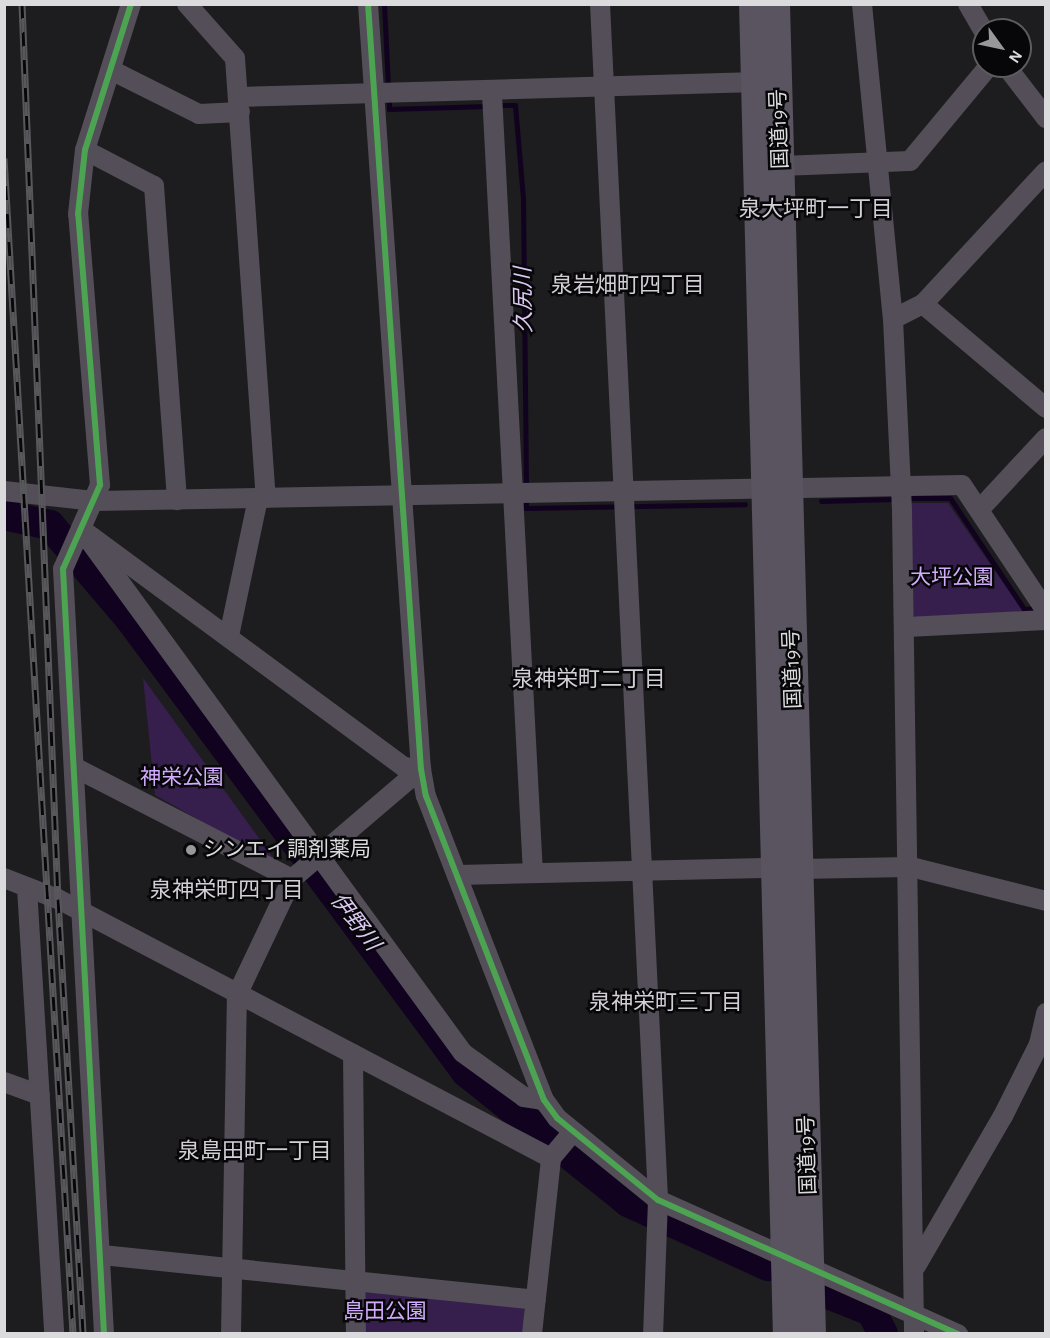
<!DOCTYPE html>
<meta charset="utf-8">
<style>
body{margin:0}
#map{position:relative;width:1050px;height:1338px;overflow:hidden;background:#1d1c1e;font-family:"Alegreya Sans","Noto Sans JP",sans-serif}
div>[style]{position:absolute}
.green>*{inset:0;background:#361f4c}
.stream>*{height:5px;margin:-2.5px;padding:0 2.5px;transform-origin:2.5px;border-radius:2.5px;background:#11031f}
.river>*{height:30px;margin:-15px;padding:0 15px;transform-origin:15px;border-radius:15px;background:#11031f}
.minor>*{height:20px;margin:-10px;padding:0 10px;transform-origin:10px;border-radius:10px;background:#534e58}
.highway>*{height:28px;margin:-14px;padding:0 14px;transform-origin:14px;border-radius:14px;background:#595460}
.rail>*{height:7px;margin-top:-3.5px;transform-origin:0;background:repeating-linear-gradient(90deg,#070608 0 14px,#58575b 0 28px);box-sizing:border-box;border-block:2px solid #58575b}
.cycleway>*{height:6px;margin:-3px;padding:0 3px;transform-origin:3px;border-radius:3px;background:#4ca352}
.dots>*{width:16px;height:16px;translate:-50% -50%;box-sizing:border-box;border:3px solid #070608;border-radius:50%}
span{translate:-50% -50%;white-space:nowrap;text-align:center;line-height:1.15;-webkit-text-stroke:5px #070608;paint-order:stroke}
.street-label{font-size:21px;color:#dbdadd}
.park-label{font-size:21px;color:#d1abfc}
.poi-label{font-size:21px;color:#dbdadd}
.left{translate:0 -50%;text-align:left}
.neighbourhood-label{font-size:22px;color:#d2cfd6}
.water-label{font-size:22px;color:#dac8f1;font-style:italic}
.frame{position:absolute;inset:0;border:6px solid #dbdadd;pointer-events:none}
.north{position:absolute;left:972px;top:18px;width:60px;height:60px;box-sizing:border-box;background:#070608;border:2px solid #5c5b5d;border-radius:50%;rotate:123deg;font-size:16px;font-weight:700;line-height:24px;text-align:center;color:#dbdadd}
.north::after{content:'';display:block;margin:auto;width:21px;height:27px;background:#98989a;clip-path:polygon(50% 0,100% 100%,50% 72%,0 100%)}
</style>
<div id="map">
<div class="green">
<i style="clip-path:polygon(911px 503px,948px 503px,1024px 613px,921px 621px,913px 616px)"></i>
<i style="clip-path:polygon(143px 678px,272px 856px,278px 865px,155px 795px)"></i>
<i style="clip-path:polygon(364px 1292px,524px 1306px,525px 1333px,364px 1333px)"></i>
</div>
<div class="stream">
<i style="left:384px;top:4px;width:83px;rotate:87.2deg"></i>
<i style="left:389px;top:97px;width:12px;rotate:90deg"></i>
<i style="left:389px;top:109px;width:99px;rotate:-1.7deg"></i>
<i style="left:497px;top:105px;width:18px"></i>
<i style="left:515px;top:105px;width:94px;rotate:85.1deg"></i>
<i style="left:523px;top:199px;width:289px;rotate:89.4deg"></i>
<i style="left:526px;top:497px;width:11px;rotate:90deg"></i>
<i style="left:526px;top:508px;width:219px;rotate:-1deg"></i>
<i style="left:906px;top:498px;width:44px"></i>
<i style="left:950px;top:498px;width:133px;rotate:56.3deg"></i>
<i style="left:1024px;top:609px;width:14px;rotate:-4deg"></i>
<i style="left:821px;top:501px;width:75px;rotate:-1.5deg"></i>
</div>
<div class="river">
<i style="left:4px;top:515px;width:47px;rotate:12.3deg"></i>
<i style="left:50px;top:525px;width:123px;rotate:49.6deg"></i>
<i style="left:130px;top:619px;width:564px;rotate:53.43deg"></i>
<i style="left:466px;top:1072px;width:208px;rotate:38.7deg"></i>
<i style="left:628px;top:1202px;width:154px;rotate:24.6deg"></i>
<i style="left:828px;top:1294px;width:46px;rotate:21.6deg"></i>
<i style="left:871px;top:1311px;width:26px;rotate:62deg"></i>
</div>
<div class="minor">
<i style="left:187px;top:4px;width:72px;rotate:48.4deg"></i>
<i style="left:235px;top:58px;width:441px;rotate:86deg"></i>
<i style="left:368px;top:4px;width:767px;rotate:86.04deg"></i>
<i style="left:421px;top:769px;width:27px;rotate:80deg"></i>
<i style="left:426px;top:796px;width:326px;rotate:68.8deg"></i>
<i style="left:544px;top:1100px;width:22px;rotate:54deg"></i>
<i style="left:557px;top:1118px;width:130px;rotate:39.1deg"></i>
<i style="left:658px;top:1200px;width:329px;rotate:24.1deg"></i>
<i style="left:600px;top:4px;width:1197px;rotate:87.22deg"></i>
<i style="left:658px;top:1200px;width:134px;rotate:92.1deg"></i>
<i style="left:862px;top:4px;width:317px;rotate:84.4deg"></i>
<i style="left:893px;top:319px;width:192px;rotate:87.3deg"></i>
<i style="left:902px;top:511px;width:823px;rotate:89.16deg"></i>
<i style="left:968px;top:4px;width:32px;rotate:60deg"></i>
<i style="left:1006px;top:66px;width:66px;rotate:52.4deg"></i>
<i style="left:111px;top:70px;width:98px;rotate:26.6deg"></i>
<i style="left:199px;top:114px;width:41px;rotate:-2.8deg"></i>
<i style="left:492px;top:94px;width:780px;rotate:86.99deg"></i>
<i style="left:240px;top:97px;width:517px;rotate:-1.66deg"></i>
<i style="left:85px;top:150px;width:78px;rotate:27.6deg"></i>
<i style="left:154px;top:186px;width:315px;rotate:85.8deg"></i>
<i style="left:781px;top:166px;width:129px;rotate:-2.2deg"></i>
<i style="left:910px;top:161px;width:124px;rotate:-50.3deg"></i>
<i style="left:923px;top:304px;width:161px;rotate:40.2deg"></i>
<i style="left:893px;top:319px;width:34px;rotate:-27deg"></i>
<i style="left:923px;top:304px;width:181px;rotate:-47.2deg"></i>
<i style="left:4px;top:491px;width:92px;rotate:6.3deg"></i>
<i style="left:95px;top:501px;width:867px;rotate:-1.06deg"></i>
<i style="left:962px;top:485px;width:151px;rotate:56.3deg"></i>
<i style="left:979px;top:510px;width:98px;rotate:-47.1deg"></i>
<i style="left:81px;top:529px;width:648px;rotate:53.91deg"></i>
<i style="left:463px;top:1053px;width:75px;rotate:35.8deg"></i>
<i style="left:524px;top:1097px;width:20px;rotate:9deg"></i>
<i style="left:88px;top:534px;width:393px;rotate:36.4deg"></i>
<i style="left:404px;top:767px;width:17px;rotate:7deg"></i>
<i style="left:907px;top:627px;width:139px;rotate:-2.9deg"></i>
<i style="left:229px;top:636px;width:141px;rotate:-78.1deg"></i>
<i style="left:74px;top:767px;width:245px;rotate:27.2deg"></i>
<i style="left:798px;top:869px;width:113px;rotate:-1deg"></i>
<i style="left:911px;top:867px;width:139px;rotate:14.1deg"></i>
<i style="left:458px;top:875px;width:319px;rotate:-1.3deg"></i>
<i style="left:4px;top:878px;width:58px;rotate:21.3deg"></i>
<i style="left:58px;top:899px;width:557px;rotate:27.72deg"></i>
<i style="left:27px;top:888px;width:447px;rotate:86.5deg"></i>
<i style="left:353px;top:1054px;width:280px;rotate:89.4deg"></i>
<i style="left:4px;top:1082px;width:38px;rotate:20deg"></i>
<i style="left:102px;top:1255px;width:436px;rotate:5.9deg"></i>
<i style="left:916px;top:1266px;width:173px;rotate:-59.9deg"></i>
<i style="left:1003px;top:1116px;width:80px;rotate:-63.4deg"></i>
<i style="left:1039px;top:1044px;width:32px;rotate:-77deg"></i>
<i style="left:104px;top:1334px;width:766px;rotate:-93.07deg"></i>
<i style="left:63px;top:569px;width:92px;rotate:-66.2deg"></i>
<i style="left:100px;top:485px;width:272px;rotate:-94.6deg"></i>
<i style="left:78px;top:214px;width:64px;rotate:-83.8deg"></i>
<i style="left:85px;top:150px;width:153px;rotate:-72.5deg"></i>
<i style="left:231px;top:1334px;width:339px;rotate:-89deg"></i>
<i style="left:237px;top:995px;width:128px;rotate:-64.6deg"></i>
<i style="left:292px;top:879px;width:170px;rotate:-40.5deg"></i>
<i style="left:532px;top:1334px;width:177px;rotate:-83.8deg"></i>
<i style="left:551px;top:1158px;width:34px;rotate:-50deg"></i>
</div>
<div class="highway">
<i style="left:753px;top:4px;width:1330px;rotate:88.54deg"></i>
<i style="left:776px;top:4px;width:1330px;rotate:88.45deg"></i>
</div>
<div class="rail">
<i style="left:22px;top:4px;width:896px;rotate:87.7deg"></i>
<i style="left:58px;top:899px;width:436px;rotate:86.7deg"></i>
<i style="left:4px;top:158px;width:1178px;rotate:86.64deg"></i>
</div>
<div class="cycleway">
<i style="left:368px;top:4px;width:767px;rotate:86.04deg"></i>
<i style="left:421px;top:769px;width:27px;rotate:80deg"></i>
<i style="left:426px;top:796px;width:326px;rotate:68.8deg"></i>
<i style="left:544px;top:1100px;width:22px;rotate:54deg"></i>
<i style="left:557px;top:1118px;width:130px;rotate:39.1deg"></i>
<i style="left:658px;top:1200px;width:329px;rotate:24.1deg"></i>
<i style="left:104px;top:1334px;width:766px;rotate:-93.07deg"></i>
<i style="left:63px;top:569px;width:92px;rotate:-66.2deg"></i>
<i style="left:100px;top:485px;width:272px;rotate:-94.6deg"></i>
<i style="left:78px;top:214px;width:64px;rotate:-83.8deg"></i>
<i style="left:85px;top:150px;width:153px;rotate:-72.5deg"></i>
</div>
<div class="dots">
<i style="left:191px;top:850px;background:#98989a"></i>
</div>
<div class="street-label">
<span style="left:780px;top:129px;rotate:-92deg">国道19号</span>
<span style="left:793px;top:669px;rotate:-92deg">国道19号</span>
<span style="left:808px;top:1155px;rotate:-92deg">国道19号</span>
</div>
<div class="park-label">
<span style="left:952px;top:578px">大坪公園</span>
<span style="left:182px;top:778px">神栄公園</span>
<span style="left:385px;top:1312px">島田公園</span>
</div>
<div class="poi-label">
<span class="left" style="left:203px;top:850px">シンエイ調剤薬局</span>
</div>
<div class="neighbourhood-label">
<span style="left:816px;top:210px">泉大坪町一丁目</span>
<span style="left:628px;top:286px">泉岩畑町四丁目</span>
<span style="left:589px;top:680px">泉神栄町二丁目</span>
<span style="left:227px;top:891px">泉神栄町四丁目</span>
<span style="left:666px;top:1003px">泉神栄町三丁目</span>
<span style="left:255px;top:1152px">泉島田町一丁目</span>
</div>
<div class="water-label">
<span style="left:524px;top:300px;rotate:-91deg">久尻川</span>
<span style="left:355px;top:922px;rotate:53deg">伊野川</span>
</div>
<div class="frame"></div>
<div class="north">N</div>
</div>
